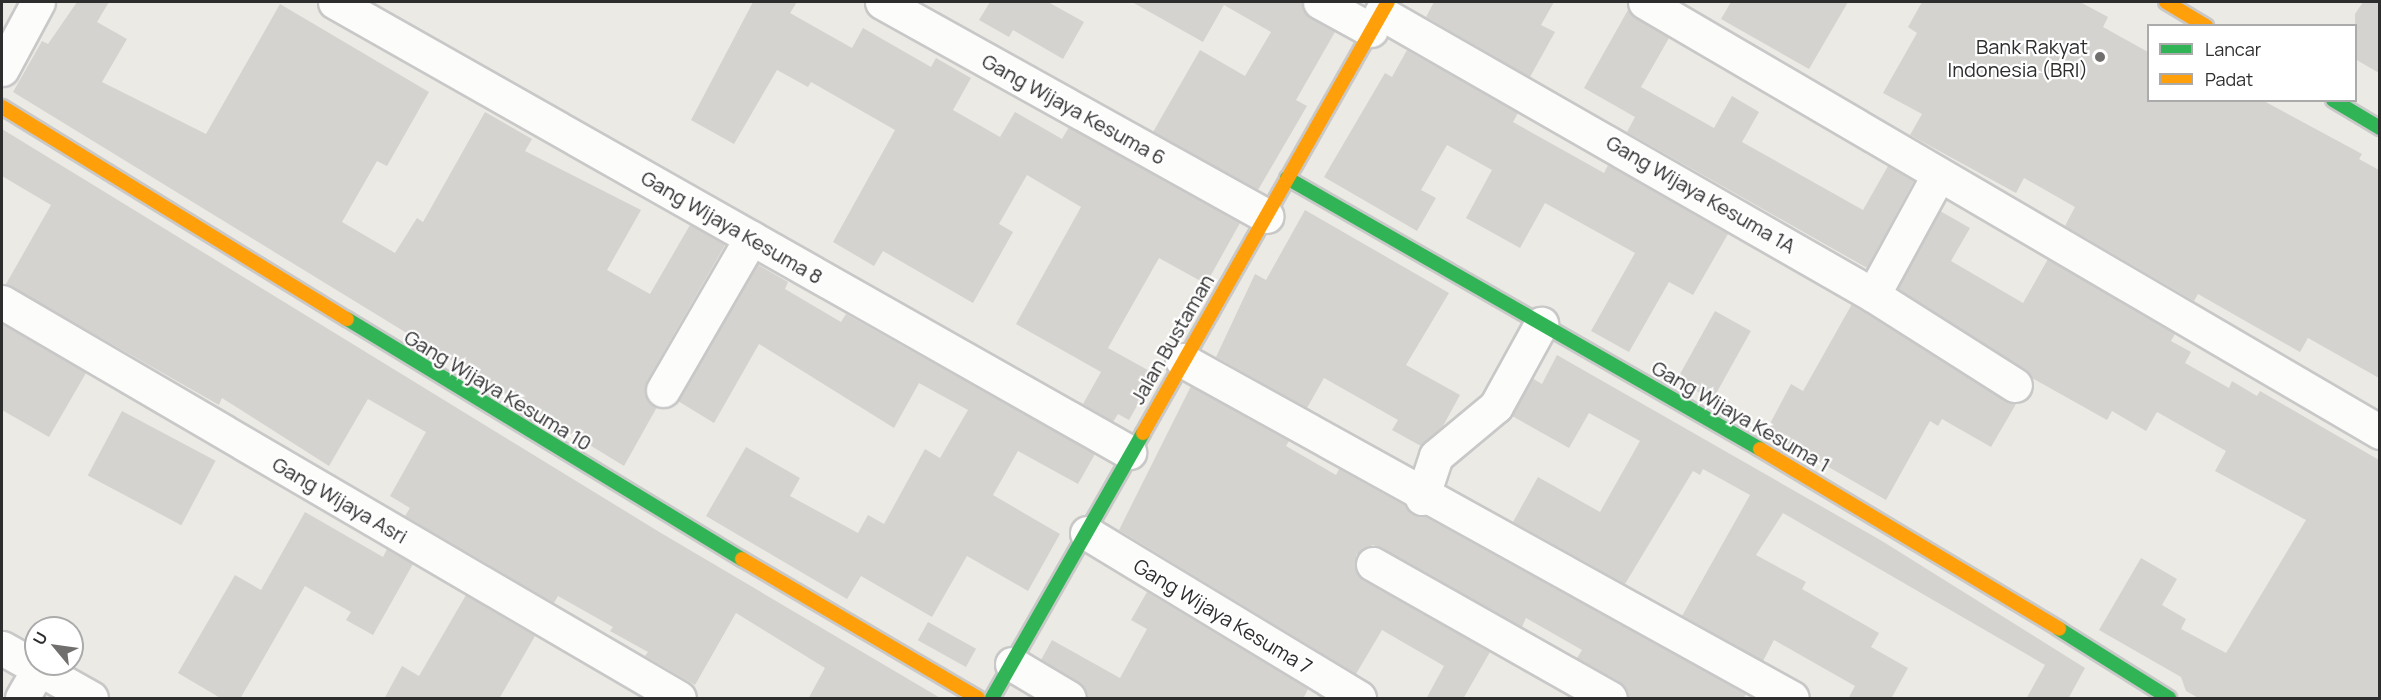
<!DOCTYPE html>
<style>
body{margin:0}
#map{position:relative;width:2381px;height:700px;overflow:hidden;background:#eceae4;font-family:Manrope,sans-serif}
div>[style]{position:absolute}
.building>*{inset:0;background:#d5d3cf;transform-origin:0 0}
.roads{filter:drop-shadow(2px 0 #c9c8c8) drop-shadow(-2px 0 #c9c8c8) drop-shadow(0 2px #c9c8c8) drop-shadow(0 -2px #c9c8c8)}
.street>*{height:33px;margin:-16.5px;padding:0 16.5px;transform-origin:16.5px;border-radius:16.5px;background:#fcfcfb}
.fast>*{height:14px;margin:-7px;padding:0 7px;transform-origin:7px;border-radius:7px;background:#30b455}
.slow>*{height:14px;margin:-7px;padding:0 7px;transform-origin:7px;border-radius:7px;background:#ff9f0a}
.dots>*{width:16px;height:16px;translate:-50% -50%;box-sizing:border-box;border:3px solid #fff;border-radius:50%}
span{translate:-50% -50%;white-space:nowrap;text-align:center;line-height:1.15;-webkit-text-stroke:4.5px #fff;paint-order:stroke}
.poi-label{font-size:20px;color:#2d2d2d}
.right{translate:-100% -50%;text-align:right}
.street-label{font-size:20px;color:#2d2d2d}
.frame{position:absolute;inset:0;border:3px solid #2d2d2d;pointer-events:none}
.legend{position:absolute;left:2147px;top:24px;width:210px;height:78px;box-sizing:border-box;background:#fff;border:2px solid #ababab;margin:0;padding:8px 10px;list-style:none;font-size:18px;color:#2d2d2d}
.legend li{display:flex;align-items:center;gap:12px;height:30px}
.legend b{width:30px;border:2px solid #ababab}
.north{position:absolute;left:24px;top:616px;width:60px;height:60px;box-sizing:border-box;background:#fff;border:2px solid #ababab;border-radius:50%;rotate:299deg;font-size:16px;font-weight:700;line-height:24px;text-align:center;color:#2d2d2d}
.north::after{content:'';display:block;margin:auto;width:21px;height:27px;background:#706f6d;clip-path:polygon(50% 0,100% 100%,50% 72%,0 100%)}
</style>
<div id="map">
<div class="building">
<i style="clip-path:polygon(77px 2px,109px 2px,97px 22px,127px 39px,102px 82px,206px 134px,280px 4px,429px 92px,387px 166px,377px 161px,342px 222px,395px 253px,417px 218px,423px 222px,485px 112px,532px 139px,525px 151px,641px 210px,607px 270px,650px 294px,690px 225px,725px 245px,647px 381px,647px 399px,657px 407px,624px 466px,13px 92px,42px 41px,48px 44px)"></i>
<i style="clip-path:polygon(753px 2px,797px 2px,790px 13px,852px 48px,863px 28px,931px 67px,936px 58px,971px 78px,953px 110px,1000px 137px,1015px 112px,1062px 139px,1069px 127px,1240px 223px,1206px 284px,1159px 258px,1108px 348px,1155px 374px,1129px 420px,1118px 414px,1113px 422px,1083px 404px,1101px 372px,1016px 324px,1081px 207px,1027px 175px,999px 224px,1013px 232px,973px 303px,883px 251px,874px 266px,833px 242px,895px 130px,811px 82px,808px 87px,777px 70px,734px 144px,691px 120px)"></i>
<i style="clip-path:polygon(990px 2px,1048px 2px,1084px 22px,1063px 59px,1013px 30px,1009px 37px,979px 20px)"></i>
<i style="clip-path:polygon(1132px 2px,1301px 2px,1311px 18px,1335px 32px,1296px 100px,1307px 106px,1258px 190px,1153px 132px,1200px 50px,1245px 76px,1271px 32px,1224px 5px,1203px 42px)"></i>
<i style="clip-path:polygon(1434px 2px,1554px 2px,1541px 25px,1555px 32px,1530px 77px,1426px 17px)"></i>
<i style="clip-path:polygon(1731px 2px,1848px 2px,1809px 69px,1721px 19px)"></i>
<i style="clip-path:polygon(1922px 2px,2080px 2px,2108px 17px,2103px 27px,2148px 52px,2148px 100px,2262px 100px,2362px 154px,2359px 159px,2379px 170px,2379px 378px,2308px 338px,2300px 352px,2198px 294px,2194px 301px,2065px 226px,2075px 207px,2024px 178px,2016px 193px,1910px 135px,1922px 114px,1883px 93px,1917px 33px,1908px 27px)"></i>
<i style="clip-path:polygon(2363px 2px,2379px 2px,2379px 73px,2355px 59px,2355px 14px)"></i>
<i style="clip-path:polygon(1628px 10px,1669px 38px,1641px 87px,1714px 128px,1732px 96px,1759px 112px,1742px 142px,1863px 210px,1888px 166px,1914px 181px,1867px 268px,1627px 132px,1635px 117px,1584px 88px)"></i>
<i style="clip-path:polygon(1407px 50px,1518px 113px,1513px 122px,1604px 173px,1608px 165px,1728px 234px,1693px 295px,1669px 282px,1629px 352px,1591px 331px,1635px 253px,1545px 203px,1520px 248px,1466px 218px,1492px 170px,1447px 145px,1421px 190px,1436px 198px,1417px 231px,1324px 177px,1385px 73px,1392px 77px)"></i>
<i style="clip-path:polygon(2px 129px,661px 533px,942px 699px,808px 699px,825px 668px,736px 613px,695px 685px,645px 656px,648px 652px,610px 631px,613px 627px,558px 596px,554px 603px,405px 516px,410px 508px,390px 496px,426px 432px,368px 399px,329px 466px,222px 398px,219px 405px,6px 284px,51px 205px,2px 176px)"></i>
<i style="clip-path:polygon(1305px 210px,1449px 293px,1406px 365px,1460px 395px,1443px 426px,1421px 446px,1392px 430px,1398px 420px,1324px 378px,1307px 408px,1216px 357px,1255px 274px,1266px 280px)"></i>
<i style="clip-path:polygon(1940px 211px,1970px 228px,1951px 261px,2023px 303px,2048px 259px,2175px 334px,2171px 341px,2191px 352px,2185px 363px,2229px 388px,2232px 381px,2257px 396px,2260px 391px,2379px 460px,2379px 699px,2200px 699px,2186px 691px,2181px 677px,2099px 630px,2141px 558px,2177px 579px,2162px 605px,2186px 619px,2181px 629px,2226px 653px,2306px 520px,2215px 471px,2226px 451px,2157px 412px,2146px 431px,2112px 411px,2107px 420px,2032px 378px,1898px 289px)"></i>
<i style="clip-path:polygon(757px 264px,788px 282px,785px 289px,841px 322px,846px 314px,1095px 454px,1078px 484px,1018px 451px,993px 495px,1060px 534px,1028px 591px,967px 556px,932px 617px,861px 576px,847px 599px,706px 516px,746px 447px,800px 478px,790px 496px,858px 533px,868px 515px,884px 524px,925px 449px,940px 458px,968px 410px,919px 383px,894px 428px,759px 344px,714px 423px,678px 401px)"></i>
<i style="clip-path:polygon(1852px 304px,2016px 404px,1991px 447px,1942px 419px,1938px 426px,1930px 421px,1886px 500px,1766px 431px,1791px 384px,1803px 391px)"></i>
<i style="left:1715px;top:311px;width:41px;height:79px;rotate:29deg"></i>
<i style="clip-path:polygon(2px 323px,86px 373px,49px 437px,2px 410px)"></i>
<i style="clip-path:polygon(1557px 355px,1882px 541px,2085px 668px,2068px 699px,2026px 699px,2045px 665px,1783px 513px,1756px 555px,1806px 582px,1802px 589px,1879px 633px,1871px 647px,1908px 668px,1891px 699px,1848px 699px,1855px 686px,1774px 640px,1763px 661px,1682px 616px,1750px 495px,1703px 469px,1700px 475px,1693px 471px,1625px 584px,1513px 522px,1538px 477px,1600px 512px,1640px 441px,1589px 413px,1569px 448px,1512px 416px,1532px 378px,1542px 384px)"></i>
<i style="clip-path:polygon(1191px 386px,1289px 441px,1286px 446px,1336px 475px,1339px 469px,1746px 694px,1743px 699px,1629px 699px,1620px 682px,1577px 658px,1582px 650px,1526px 618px,1522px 627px,1373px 545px,1356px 555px,1357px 573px,1363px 580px,1490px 652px,1463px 699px,1426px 699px,1444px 666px,1382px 630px,1356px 674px,1119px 530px)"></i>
<i style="left:122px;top:411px;width:106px;height:73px;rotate:28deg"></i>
<i style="clip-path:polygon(305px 512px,383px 557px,387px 549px,413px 564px,373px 635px,346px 620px,351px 612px,305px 586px,240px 699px,222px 699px,178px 673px,235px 575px,261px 590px)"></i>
<i style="clip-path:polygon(1147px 592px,1308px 689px,1303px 699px,1088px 699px,1079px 682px,1041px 660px,1052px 640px,1120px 678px,1147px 629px,1131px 620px)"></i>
<i style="clip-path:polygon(466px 595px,535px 636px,499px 699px,384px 699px,402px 666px,419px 676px)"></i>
<i style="left:928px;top:622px;width:55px;height:21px;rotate:29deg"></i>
</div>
<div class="roads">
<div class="street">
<i style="left:335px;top:2px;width:913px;rotate:29.54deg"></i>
<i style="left:882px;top:2px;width:440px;rotate:29.1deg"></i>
<i style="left:1320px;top:2px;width:58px;rotate:28.8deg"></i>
<i style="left:1645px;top:2px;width:852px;rotate:30.33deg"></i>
<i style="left:1381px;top:13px;width:567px;rotate:29.82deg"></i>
<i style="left:1873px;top:295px;width:168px;rotate:32.4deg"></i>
<i style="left:2px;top:69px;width:76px;rotate:-61.8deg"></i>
<i style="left:1873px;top:295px;width:136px;rotate:-61.4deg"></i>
<i style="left:2px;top:302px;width:784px;rotate:30.32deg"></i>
<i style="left:1182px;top:360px;width:697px;rotate:28.99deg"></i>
<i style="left:663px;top:390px;width:176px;rotate:-59.9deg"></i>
<i style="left:1422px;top:498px;width:44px;rotate:-71.6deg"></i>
<i style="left:1436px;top:456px;width:78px;rotate:-39.8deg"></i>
<i style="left:1496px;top:406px;width:94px;rotate:-61.2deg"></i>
<i style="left:1087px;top:533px;width:318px;rotate:31.2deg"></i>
<i style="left:1373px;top:564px;width:272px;rotate:29.5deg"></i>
<i style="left:2px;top:648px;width:102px;rotate:29.3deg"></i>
<i style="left:1012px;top:664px;width:66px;rotate:30.8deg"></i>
<i style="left:22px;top:698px;width:34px;rotate:-60deg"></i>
</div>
<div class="fast">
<i style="left:2333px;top:100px;width:55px;rotate:30.8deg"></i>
<i style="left:1287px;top:178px;width:545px;rotate:29.81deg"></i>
<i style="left:347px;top:319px;width:462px;rotate:31.3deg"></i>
<i style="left:2059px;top:629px;width:130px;rotate:32.1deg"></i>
<i style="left:992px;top:698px;width:305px;rotate:-60.3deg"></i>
</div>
<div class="slow">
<i style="left:2166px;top:2px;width:47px;rotate:31deg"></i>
<i style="left:2px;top:107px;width:405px;rotate:31.6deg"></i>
<i style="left:1143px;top:433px;width:496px;rotate:-60.4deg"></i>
<i style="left:1760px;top:449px;width:349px;rotate:31deg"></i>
<i style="left:742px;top:559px;width:274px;rotate:30.5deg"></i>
</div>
</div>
<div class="dots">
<i style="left:2100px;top:57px;background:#706f6d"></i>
</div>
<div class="poi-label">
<span class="right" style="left:2088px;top:58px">Bank Rakyat<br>Indonesia (BRI)</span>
</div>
<div class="street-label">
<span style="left:1074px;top:109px;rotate:29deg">Gang Wijaya Kesuma 6</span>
<span style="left:1701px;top:194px;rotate:30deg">Gang Wijaya Kesuma 1A</span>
<span style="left:732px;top:227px;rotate:30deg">Gang Wijaya Kesuma 8</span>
<span style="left:1172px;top:339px;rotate:-60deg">Jalan Bustaman</span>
<span style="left:498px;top:390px;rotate:31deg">Gang Wijaya Kesuma 10</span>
<span style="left:1741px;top:416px;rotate:30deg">Gang Wijaya Kesuma 1</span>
<span style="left:340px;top:500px;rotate:30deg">Gang Wijaya Asri</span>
<span style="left:1223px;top:616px;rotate:31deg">Gang Wijaya Kesuma 7</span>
</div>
<div class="frame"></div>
<ul class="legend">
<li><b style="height:8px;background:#30b455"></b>Lancar</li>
<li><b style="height:8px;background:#ff9f0a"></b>Padat</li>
</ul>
<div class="north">U</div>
</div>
